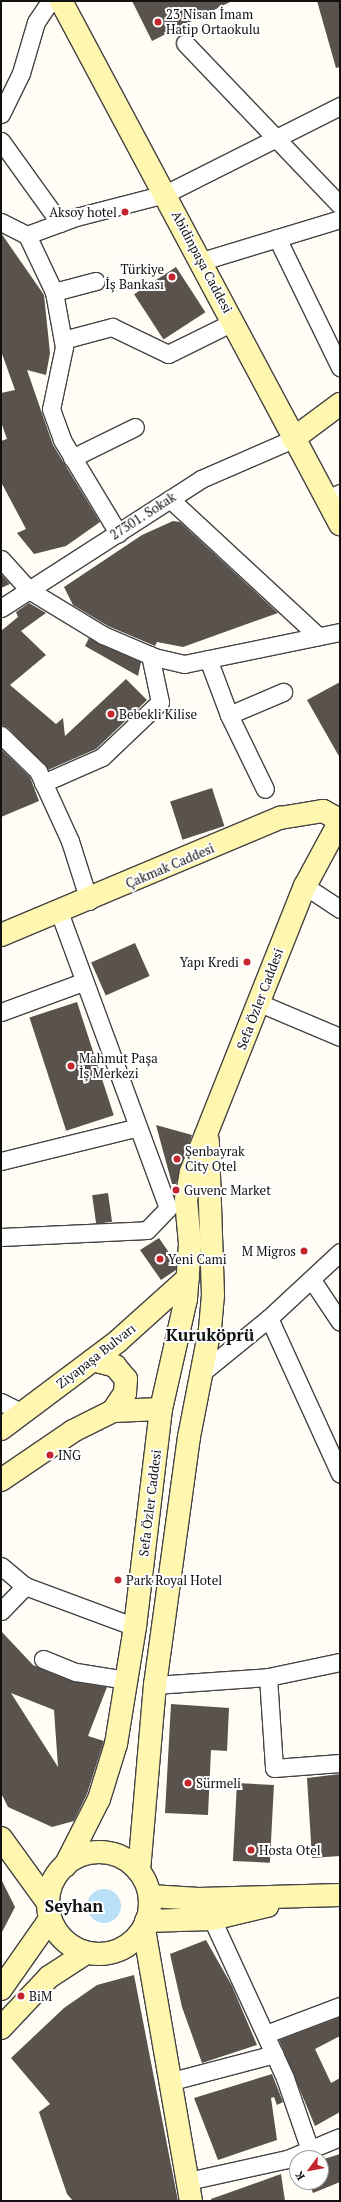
<!DOCTYPE html>
<meta charset="utf-8">
<style>
body{margin:0}
#map{position:relative;width:341px;height:2202px;overflow:hidden;background:#fffdf5;font-family:"PT Serif",serif}
div>[style]{position:absolute}
.water>*{inset:0;background:#b9e0f7}
.round{border-radius:50%}
.building>*{inset:0;background:#5a524d;transform-origin:0 0}
.roads{filter:drop-shadow(1px 0 #444) drop-shadow(-1px 0 #444) drop-shadow(0 1px #444) drop-shadow(0 -1px #444)}
.minor>*{height:17px;margin:-8.5px;padding:0 8.5px;transform-origin:8.5px;border-radius:8.5px;background:#fff}
.secondary>*{height:22px;margin:-11px;padding:0 11px;transform-origin:11px;border-radius:11px;background:#fff6b0}
.secondary>.ring{margin:-11px;padding:0;box-sizing:content-box;background:none;border:22px solid #fff6b0;border-radius:50%}
.dots>*{width:11px;height:11px;translate:-50% -50%;box-sizing:border-box;border:2px solid #fff;border-radius:50%}
span{translate:-50% -50%;white-space:nowrap;text-align:center;line-height:1.15;-webkit-text-stroke:4px #fff;paint-order:stroke}
.poi-label{font-size:13px;color:#111}
.left{translate:0 -50%;text-align:left}
.right{translate:-100% -50%;text-align:right}
.street-label{font-size:13px;color:#111}
.district-label{font-size:17px;color:#111;font-weight:700}
.frame{position:absolute;inset:0;border:2px solid #111;pointer-events:none}
.north{position:absolute;left:289px;top:2150px;width:40px;height:40px;box-sizing:border-box;background:#fff;border:1px solid #a0a0a0;border-radius:50%;rotate:238deg;font-size:11px;font-weight:700;line-height:16px;text-align:center;color:#111}
.north::after{content:'';display:block;margin:auto;width:14px;height:18px;background:#c4262e;clip-path:polygon(50% 0,100% 100%,50% 72%,0 100%)}
</style>
<div id="map">
<div class="water">
<i class="round" style="left:87px;top:1889px;width:34px;height:34px"></i>
</div>
<div class="building">
<i style="clip-path:polygon(132px 1px,232px 1px,152px 41px)"></i>
<i style="clip-path:polygon(317px 1px,340px 1px,340px 67px,336px 68px)"></i>
<i style="clip-path:polygon(1px 233px,44px 295px,50px 353px,46px 375px,27px 370px,53px 445px,100px 522px,66px 546px,34px 554px,17px 533px,26px 529px,1px 482px,1px 441px,7px 439px,1px 422px,1px 393px,15px 390px,1px 351px)"></i>
<i style="left:176px;top:267px;width:54px;height:50px;rotate:57deg"></i>
<i style="clip-path:polygon(173px 521px,180px 522px,278px 613px,183px 647px,157px 642px,155px 646px,108px 626px,73px 605px,64px 587px,142px 535px)"></i>
<i style="clip-path:polygon(1px 574px,10px 584px,1px 588px)"></i>
<i style="clip-path:polygon(29px 603px,46px 613px,21px 631px,46px 655px,10px 685px,56px 724px,63px 718px,65px 736px,126px 679px,147px 700px,96px 749px,48px 770px,8px 728px,1px 725px,1px 631px,18px 617px,16px 612px)"></i>
<i style="clip-path:polygon(89px 638px,141px 662px,138px 676px,85px 646px)"></i>
<i style="clip-path:polygon(340px 682px,340px 758px,307px 700px)"></i>
<i style="clip-path:polygon(1px 749px,30px 777px,39px 801px,1px 817px)"></i>
<i style="left:212px;top:788px;width:40px;height:44px;rotate:72deg"></i>
<i style="left:135px;top:943px;width:36px;height:48px;rotate:66deg"></i>
<i style="left:77px;top:1002px;width:119px;height:50px;rotate:72deg"></i>
<i style="clip-path:polygon(156px 1125px,192px 1135px,176px 1184px,172px 1184px)"></i>
<i style="left:108px;top:1193px;width:29px;height:16px;rotate:82deg"></i>
<i style="clip-path:polygon(159px 1238px,176px 1263px,176px 1270px,161px 1280px,140px 1250px)"></i>
<i style="clip-path:polygon(evenodd,1px 1631px,33px 1665px,72px 1681px,107px 1687px,88px 1736px,104px 1741px,87px 1794px,74px 1821px,52px 1827px,8px 1807px,1px 1793px,1px 1631px,11px 1693px,54px 1710px,58px 1767px,11px 1693px)"></i>
<i style="clip-path:polygon(171px 1704px,229px 1708px,227px 1751px,211px 1750px,208px 1815px,165px 1813px)"></i>
<i style="clip-path:polygon(340px 1774px,340px 1856px,312px 1858px,307px 1778px)"></i>
<i style="left:237px;top:1783px;width:37px;height:78px;rotate:3deg"></i>
<i style="clip-path:polygon(1px 1879px,15px 1907px,1px 1934px)"></i>
<i style="clip-path:polygon(206px 1940px,232px 1986px,257px 2045px,202px 2063px,182px 2007px,170px 1954px)"></i>
<i style="clip-path:polygon(134px 1975px,178px 2201px,73px 2201px,67px 2194px,39px 2112px,50px 2104px,11px 2058px,64px 2008px,97px 1985px)"></i>
<i style="clip-path:polygon(340px 2017px,340px 2036px,315px 2049px,331px 2083px,340px 2078px,340px 2112px,315px 2126px,279px 2040px)"></i>
<i style="clip-path:polygon(272px 2074px,283px 2102px,277px 2105px,274px 2097px,271px 2098px,277px 2140px,218px 2160px,194px 2098px)"></i>
<i style="clip-path:polygon(340px 2154px,340px 2182px,313px 2193px,308px 2182px,321px 2182px,321px 2160px)"></i>
<i style="clip-path:polygon(281px 2174px,285px 2201px,211px 2201px,211px 2199px)"></i>
</div>
<div class="roads">
<div class="minor">
<i style="left:185px;top:43px;width:224px;rotate:46.3deg"></i>
<i style="left:1px;top:114px;width:46px;rotate:-64deg"></i>
<i style="left:21px;top:73px;width:53px;rotate:-73.6deg"></i>
<i style="left:36px;top:22px;width:25px;rotate:-56deg"></i>
<i style="left:1px;top:141px;width:101px;rotate:54.3deg"></i>
<i style="left:1px;top:222px;width:29px;rotate:27deg"></i>
<i style="left:27px;top:235px;width:63px;rotate:64.7deg"></i>
<i style="left:54px;top:292px;width:56px;rotate:79.7deg"></i>
<i style="left:64px;top:347px;width:63px;rotate:101.8deg"></i>
<i style="left:51px;top:409px;width:33px;rotate:70deg"></i>
<i style="left:62px;top:440px;width:109px;rotate:58.9deg"></i>
<i style="left:27px;top:235px;width:52px;rotate:-20.2deg"></i>
<i style="left:76px;top:217px;width:92px;rotate:-14.5deg"></i>
<i style="left:165px;top:194px;width:196px;rotate:-26.7deg"></i>
<i style="left:277px;top:238px;width:144px;rotate:64deg"></i>
<i style="left:202px;top:261px;width:144px;rotate:-16.9deg"></i>
<i style="left:54px;top:292px;width:43px;rotate:-14.7deg"></i>
<i style="left:63px;top:340px;width:51px;rotate:-14.9deg"></i>
<i style="left:112px;top:327px;width:62px;rotate:25.7deg"></i>
<i style="left:168px;top:354px;width:72px;rotate:-26.2deg"></i>
<i style="left:72px;top:458px;width:70px;rotate:-26.2deg"></i>
<i style="left:170px;top:499px;width:202px;rotate:42.8deg"></i>
<i style="left:327px;top:499px;width:14px;rotate:-25deg"></i>
<i style="left:1px;top:559px;width:42px;rotate:47.9deg"></i>
<i style="left:29px;top:590px;width:87px;rotate:31.3deg"></i>
<i style="left:103px;top:635px;width:56px;rotate:23.3deg"></i>
<i style="left:154px;top:657px;width:31px;rotate:13deg"></i>
<i style="left:184px;top:664px;width:159px;rotate:-11.6deg"></i>
<i style="left:1px;top:608px;width:238px;rotate:-32.8deg"></i>
<i style="left:201px;top:479px;width:100px;rotate:-23.5deg"></i>
<i style="left:208px;top:659px;width:60px;rotate:69.4deg"></i>
<i style="left:229px;top:715px;width:82px;rotate:64.1deg"></i>
<i style="left:229px;top:715px;width:59px;rotate:-23.1deg"></i>
<i style="left:1px;top:735px;width:52px;rotate:44.2deg"></i>
<i style="left:38px;top:771px;width:77px;rotate:65.4deg"></i>
<i style="left:70px;top:841px;width:63px;rotate:72.4deg"></i>
<i style="left:43px;top:783px;width:64px;rotate:-23.8deg"></i>
<i style="left:102px;top:757px;width:80px;rotate:-43.5deg"></i>
<i style="left:160px;top:702px;width:48px;rotate:-102deg"></i>
<i style="left:305px;top:886px;width:42px;rotate:33.3deg"></i>
<i style="left:257px;top:1002px;width:90px;rotate:22.9deg"></i>
<i style="left:1px;top:1012px;width:87px;rotate:-20.1deg"></i>
<i style="left:1px;top:1161px;width:141px;rotate:-13.9deg"></i>
<i style="left:1px;top:1237px;width:146px;rotate:-2.7deg"></i>
<i style="left:147px;top:1230px;width:30px;rotate:-46deg"></i>
<i style="left:168px;top:1208px;width:315px;rotate:-110.2deg"></i>
<i style="left:312px;top:1280px;width:50px;rotate:56.3deg"></i>
<i style="left:269px;top:1318px;width:171px;rotate:65.5deg"></i>
<i style="left:204px;top:1371px;width:84px;rotate:-39.2deg"></i>
<i style="left:269px;top:1318px;width:97px;rotate:-42.9deg"></i>
<i style="left:1px;top:1402px;width:25px;rotate:27deg"></i>
<i style="left:1px;top:1566px;width:31px;rotate:40deg"></i>
<i style="left:1px;top:1611px;width:35px;rotate:-46deg"></i>
<i style="left:25px;top:1586px;width:117px;rotate:20.4deg"></i>
<i style="left:43px;top:1659px;width:35px;rotate:22deg"></i>
<i style="left:76px;top:1672px;width:52px;rotate:8.9deg"></i>
<i style="left:268px;top:1677px;width:91px;rotate:86.2deg"></i>
<i style="left:274px;top:1768px;width:66px;rotate:-4.3deg"></i>
<i style="left:155px;top:1685px;width:113px;rotate:-4deg"></i>
<i style="left:268px;top:1677px;width:74px;rotate:-11.8deg"></i>
<i style="left:212px;top:1919px;width:175px;rotate:65.3deg"></i>
<i style="left:285px;top:2078px;width:76px;rotate:70.9deg"></i>
<i style="left:266px;top:2034px;width:79px;rotate:-20.7deg"></i>
<i style="left:172px;top:2081px;width:106px;rotate:-14.8deg"></i>
<i style="left:188px;top:2181px;width:101px;rotate:-12.5deg"></i>
<i style="left:287px;top:2159px;width:57px;rotate:-22.5deg"></i>
</div>
<div class="secondary">
<i style="left:61px;top:1px;width:593px;rotate:61.92deg"></i>
<i style="left:293px;top:439px;width:59px;rotate:-36.7deg"></i>
<i style="left:1px;top:935px;width:303px;rotate:-22.8deg"></i>
<i style="left:280px;top:818px;width:44px;rotate:-9.2deg"></i>
<i style="left:323px;top:811px;width:19px;rotate:28deg"></i>
<i style="left:93px;top:1360px;width:23px;rotate:15deg"></i>
<i style="left:115px;top:1366px;width:17px;rotate:50deg"></i>
<i style="left:126px;top:1379px;width:14px;rotate:94deg"></i>
<i style="left:125px;top:1393px;width:22px;rotate:124deg"></i>
<i style="left:1px;top:1429px;width:146px;rotate:-36.9deg"></i>
<i style="left:118px;top:1341px;width:94px;rotate:-42deg"></i>
<i style="left:1px;top:1480px;width:87px;rotate:-34.2deg"></i>
<i style="left:73px;top:1431px;width:45px;rotate:-26.6deg"></i>
<i style="left:113px;top:1411px;width:48px;rotate:-2.4deg"></i>
<i style="left:1px;top:1838px;width:80px;rotate:54.1deg"></i>
<i class="ring" style="left:48px;top:1852px;width:80px;height:80px"></i>
<i style="left:65px;top:1866px;width:75px;rotate:-63.1deg"></i>
<i style="left:99px;top:1799px;width:58px;rotate:-72.8deg"></i>
<i style="left:116px;top:1744px;width:119px;rotate:-80.8deg"></i>
<i style="left:135px;top:1627px;width:220px;rotate:-83.2deg"></i>
<i style="left:161px;top:1409px;width:113px;rotate:-77.2deg"></i>
<i style="left:186px;top:1299px;width:55px;rotate:-85.8deg"></i>
<i style="left:190px;top:1244px;width:44px;rotate:-95.2deg"></i>
<i style="left:186px;top:1200px;width:28px;rotate:-80deg"></i>
<i style="left:191px;top:1172px;width:308px;rotate:-68.3deg"></i>
<i style="left:305px;top:886px;width:74px;rotate:-61.7deg"></i>
<i style="left:139px;top:1871px;width:187px;rotate:-85.1deg"></i>
<i style="left:155px;top:1685px;width:250px;rotate:-82.2deg"></i>
<i style="left:189px;top:1437px;width:110px;rotate:-79deg"></i>
<i style="left:210px;top:1329px;width:34px;rotate:-85deg"></i>
<i style="left:213px;top:1295px;width:154px;rotate:-91.9deg"></i>
<i style="left:150px;top:1896px;width:49px;rotate:3.5deg"></i>
<i style="left:199px;top:1899px;width:141px;rotate:-1.6deg"></i>
<i style="left:146px;top:1921px;width:66px;rotate:-1.7deg"></i>
<i style="left:212px;top:1919px;width:57px;rotate:-13.3deg"></i>
<i style="left:144px;top:1929px;width:276px;rotate:80.2deg"></i>
<i style="left:1px;top:1989px;width:85px;rotate:-55deg"></i>
<i style="left:1px;top:2028px;width:70px;rotate:-46.7deg"></i>
<i style="left:49px;top:1977px;width:44px;rotate:-33deg"></i>
</div>
</div>
<div class="dots">
<i style="left:158px;top:22px;background:#c4262e"></i>
<i style="left:125px;top:212px;background:#c4262e"></i>
<i style="left:172px;top:277px;background:#c4262e"></i>
<i style="left:111px;top:714px;background:#c4262e"></i>
<i style="left:247px;top:962px;background:#c4262e"></i>
<i style="left:71px;top:1066px;background:#c4262e"></i>
<i style="left:177px;top:1159px;background:#c4262e"></i>
<i style="left:176px;top:1190px;background:#c4262e"></i>
<i style="left:304px;top:1251px;background:#c4262e"></i>
<i style="left:160px;top:1259px;background:#c4262e"></i>
<i style="left:50px;top:1455px;background:#c4262e"></i>
<i style="left:118px;top:1580px;background:#c4262e"></i>
<i style="left:188px;top:1783px;background:#c4262e"></i>
<i style="left:251px;top:1850px;background:#c4262e"></i>
<i style="left:21px;top:1996px;background:#c4262e"></i>
</div>
<div class="poi-label">
<span class="left" style="left:166px;top:22px">23 Nisan İmam<br>Hatip Ortaokulu</span>
<span class="right" style="left:117px;top:212px">Aksoy hotel</span>
<span class="right" style="left:164px;top:277px">Türkiye<br>İş Bankası</span>
<span class="left" style="left:119px;top:714px">Bebekli Kilise</span>
<span class="right" style="left:239px;top:962px">Yapı Kredi</span>
<span class="left" style="left:79px;top:1066px">Mahmut Paşa<br>İş Merkezi</span>
<span class="left" style="left:185px;top:1159px">Şenbayrak<br>City Otel</span>
<span class="left" style="left:184px;top:1190px">Guvenc Market</span>
<span class="right" style="left:296px;top:1251px">M Migros</span>
<span class="left" style="left:168px;top:1259px">Yeni Cami</span>
<span class="left" style="left:58px;top:1455px">ING</span>
<span class="left" style="left:126px;top:1580px">Park Royal Hotel</span>
<span class="left" style="left:196px;top:1783px">Sürmeli</span>
<span class="left" style="left:259px;top:1850px">Hosta Otel</span>
<span class="left" style="left:29px;top:1996px">BiM</span>
</div>
<div class="street-label">
<span style="left:202px;top:262px;rotate:62deg">Abidinpaşa Caddesi</span>
<span style="left:143px;top:516px;rotate:-33deg">27301. Sokak</span>
<span style="left:170px;top:866px;rotate:-23deg">Çakmak Caddesi</span>
<span style="left:260px;top:999px;rotate:-69deg">Sefa Özler Caddesi</span>
<span style="left:96px;top:1356px;rotate:-38deg">Ziyapaşa Bulvarı</span>
<span style="left:150px;top:1503px;rotate:-83deg">Sefa Özler Caddesi</span>
</div>
<div class="district-label">
<span style="left:210px;top:1335px">Kuruköprü</span>
<span style="left:74px;top:1906px">Seyhan</span>
</div>
<div class="frame"></div>
<div class="north">K</div>
</div>
